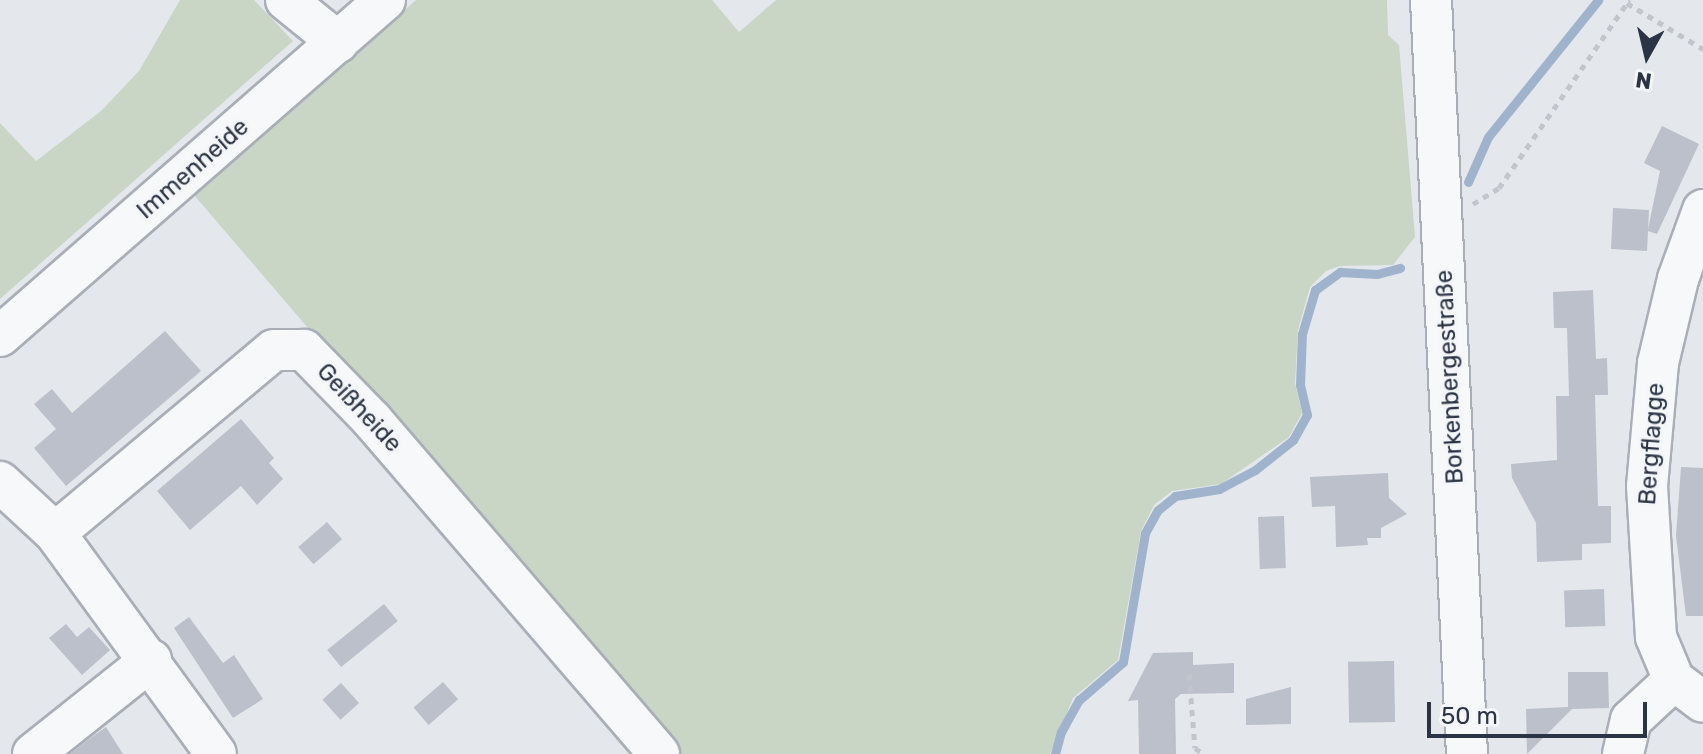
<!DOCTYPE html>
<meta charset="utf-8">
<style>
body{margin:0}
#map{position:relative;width:1703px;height:754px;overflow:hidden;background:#e4e7ec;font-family:Rubik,sans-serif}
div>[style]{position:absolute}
.green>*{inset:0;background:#c9d6c5}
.stream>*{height:9px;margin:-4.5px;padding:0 4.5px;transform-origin:4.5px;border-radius:4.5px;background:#9fb4cc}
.building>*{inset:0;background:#bbc0ca;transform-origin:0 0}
.path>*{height:5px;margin-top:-2.5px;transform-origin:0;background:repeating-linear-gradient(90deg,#c2c5cb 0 6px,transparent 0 12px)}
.roads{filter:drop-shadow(2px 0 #a9aeb7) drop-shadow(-2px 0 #a9aeb7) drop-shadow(0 2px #a9aeb7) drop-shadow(0 -2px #a9aeb7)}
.minor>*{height:40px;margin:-20px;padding:0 20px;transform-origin:20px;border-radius:20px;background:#f7f8fa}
span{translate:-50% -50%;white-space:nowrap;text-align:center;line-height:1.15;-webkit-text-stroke:7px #f4f6f9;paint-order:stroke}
.street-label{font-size:24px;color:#2b3445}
.north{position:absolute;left:1607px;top:16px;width:80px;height:80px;-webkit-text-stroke:6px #f4f6f9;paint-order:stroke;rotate:188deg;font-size:22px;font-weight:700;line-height:32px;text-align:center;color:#2b3445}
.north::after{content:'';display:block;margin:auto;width:28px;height:36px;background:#2b3445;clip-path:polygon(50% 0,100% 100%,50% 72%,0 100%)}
.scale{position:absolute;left:1427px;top:702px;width:220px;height:36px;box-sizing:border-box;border:4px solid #2b3445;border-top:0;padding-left:10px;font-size:24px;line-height:28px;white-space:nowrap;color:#2b3445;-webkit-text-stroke:6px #f4f6f9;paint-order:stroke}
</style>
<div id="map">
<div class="green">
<i style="clip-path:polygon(180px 0,254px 0,293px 41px,0 299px,0 123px,36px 161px,101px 111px,139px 71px)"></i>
<i style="clip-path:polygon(416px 0,712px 0,739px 32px,776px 0,1387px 0,1388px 35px,1399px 45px,1415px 237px,1393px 265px,1340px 266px,1326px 271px,1310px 287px,1298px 330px,1295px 383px,1302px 413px,1289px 437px,1221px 484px,1172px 491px,1154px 505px,1141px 531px,1118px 660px,1073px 698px,1050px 754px,673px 754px,194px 195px)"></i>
</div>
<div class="stream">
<i style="left:1468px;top:182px;width:49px;rotate:-66deg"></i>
<i style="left:1488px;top:137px;width:176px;rotate:-51.2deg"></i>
<i style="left:1055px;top:754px;width:23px;rotate:-75deg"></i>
<i style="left:1061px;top:732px;width:37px;rotate:-61deg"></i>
<i style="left:1079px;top:700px;width:58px;rotate:-40.8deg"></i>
<i style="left:1123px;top:662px;width:131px;rotate:-80.3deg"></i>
<i style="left:1145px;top:533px;width:26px;rotate:-61deg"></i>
<i style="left:1158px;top:510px;width:22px;rotate:-39deg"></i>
<i style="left:1175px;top:496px;width:45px;rotate:-9deg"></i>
<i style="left:1219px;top:489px;width:41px;rotate:-27.8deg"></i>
<i style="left:1255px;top:470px;width:48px;rotate:-38.3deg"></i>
<i style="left:1293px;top:440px;width:29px;rotate:-61deg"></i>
<i style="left:1307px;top:415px;width:31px;rotate:-103deg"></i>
<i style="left:1300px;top:385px;width:51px;rotate:-87.8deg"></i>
<i style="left:1302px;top:334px;width:46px;rotate:-73.5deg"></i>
<i style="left:1315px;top:290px;width:31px;rotate:-36deg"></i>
<i style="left:1340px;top:272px;width:37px;rotate:3deg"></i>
<i style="left:1377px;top:274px;width:24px;rotate:-15deg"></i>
</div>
<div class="building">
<i style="clip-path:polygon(1662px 126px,1699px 144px,1657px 234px,1648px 231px,1647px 251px,1611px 249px,1613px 208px,1649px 210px,1648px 229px,1660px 171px,1644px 163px)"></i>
<i style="clip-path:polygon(1593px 290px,1596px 359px,1607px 358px,1608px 395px,1595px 395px,1598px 506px,1611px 506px,1611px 543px,1582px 544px,1582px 560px,1537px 562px,1536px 523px,1512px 478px,1511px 464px,1557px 460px,1556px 396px,1569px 396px,1567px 328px,1554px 328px,1553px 292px)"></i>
<i style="clip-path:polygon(165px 331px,201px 371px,66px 486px,34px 448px,56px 429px,34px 404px,52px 389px,72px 413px)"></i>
<i style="clip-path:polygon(241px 419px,274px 458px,269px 463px,283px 479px,257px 505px,241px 486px,190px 530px,157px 491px)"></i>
<i style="clip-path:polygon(1681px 467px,1703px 468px,1703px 616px,1686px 616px,1676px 536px)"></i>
<i style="clip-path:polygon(1388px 473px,1389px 498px,1407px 514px,1381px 528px,1381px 538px,1367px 538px,1368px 545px,1336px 547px,1335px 506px,1312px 507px,1310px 477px)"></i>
<i style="left:1284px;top:516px;width:52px;height:26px;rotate:88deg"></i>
<i style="left:327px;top:522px;width:23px;height:38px;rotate:49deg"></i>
<i style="left:1604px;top:589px;width:37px;height:40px;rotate:88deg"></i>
<i style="left:384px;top:604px;width:22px;height:73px;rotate:51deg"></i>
<i style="clip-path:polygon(189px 617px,223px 663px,234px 655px,263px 699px,233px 718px,174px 628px)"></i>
<i style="clip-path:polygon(66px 624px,77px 637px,89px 627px,110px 650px,82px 675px,49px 638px)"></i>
<i style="clip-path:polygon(1193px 652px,1193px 665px,1234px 663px,1234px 693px,1181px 694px,1175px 699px,1176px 754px,1139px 754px,1138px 700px,1128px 701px,1153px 653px)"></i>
<i style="left:1394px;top:661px;width:61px;height:46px;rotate:89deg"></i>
<i style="clip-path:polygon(1568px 672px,1608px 672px,1609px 708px,1572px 709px,1527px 754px,1526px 709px,1568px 707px)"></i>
<i style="left:443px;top:682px;width:23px;height:39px;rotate:49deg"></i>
<i style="left:341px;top:683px;width:27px;height:25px;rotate:48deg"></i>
<i style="clip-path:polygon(1291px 687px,1291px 724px,1246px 725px,1246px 699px)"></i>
<i style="clip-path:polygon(106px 727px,123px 754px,70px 754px,89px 739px)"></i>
</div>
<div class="path">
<i style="left:1627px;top:3px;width:89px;rotate:31.2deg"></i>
<i style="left:1473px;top:204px;width:31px;rotate:-32deg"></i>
<i style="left:1499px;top:188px;width:229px;rotate:-55.3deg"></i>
<i style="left:1189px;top:674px;width:74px;rotate:85.4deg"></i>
<i style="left:1195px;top:748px;width:11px;rotate:34deg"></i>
</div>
<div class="roads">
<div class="minor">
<i style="left:286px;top:0;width:67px;rotate:38.9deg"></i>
<i style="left:1431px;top:0;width:755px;rotate:87.27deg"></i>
<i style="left:1703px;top:210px;width:73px;rotate:109.9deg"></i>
<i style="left:1678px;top:279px;width:86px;rotate:103.4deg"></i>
<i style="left:1658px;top:363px;width:123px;rotate:95.1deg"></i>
<i style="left:1647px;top:486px;width:151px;rotate:86.6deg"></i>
<i style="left:1656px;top:637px;width:47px;rotate:67.3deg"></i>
<i style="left:1674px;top:680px;width:36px;rotate:37deg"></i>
<i style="left:0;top:336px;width:511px;rotate:-41.11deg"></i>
<i style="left:0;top:482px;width:75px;rotate:42.8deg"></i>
<i style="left:55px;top:533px;width:273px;rotate:53.9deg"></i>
<i style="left:55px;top:533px;width:285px;rotate:-39.9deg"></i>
<i style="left:274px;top:350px;width:30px"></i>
<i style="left:304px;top:350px;width:98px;rotate:45.8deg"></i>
<i style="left:372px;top:420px;width:440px;rotate:49.3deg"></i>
<i style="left:33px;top:754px;width:151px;rotate:-38.5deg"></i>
<i style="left:1623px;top:754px;width:35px;rotate:-77deg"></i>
<i style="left:1631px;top:720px;width:59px;rotate:-42.9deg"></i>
</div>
</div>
<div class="street-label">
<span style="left:193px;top:169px;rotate:-41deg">Immenheide</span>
<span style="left:1450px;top:377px;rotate:-93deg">Borkenbergestraße</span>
<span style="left:359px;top:408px;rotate:47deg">Geißheide</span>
<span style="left:1652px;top:444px;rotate:-86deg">Bergflagge</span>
</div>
<div class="north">N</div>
<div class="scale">50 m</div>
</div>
